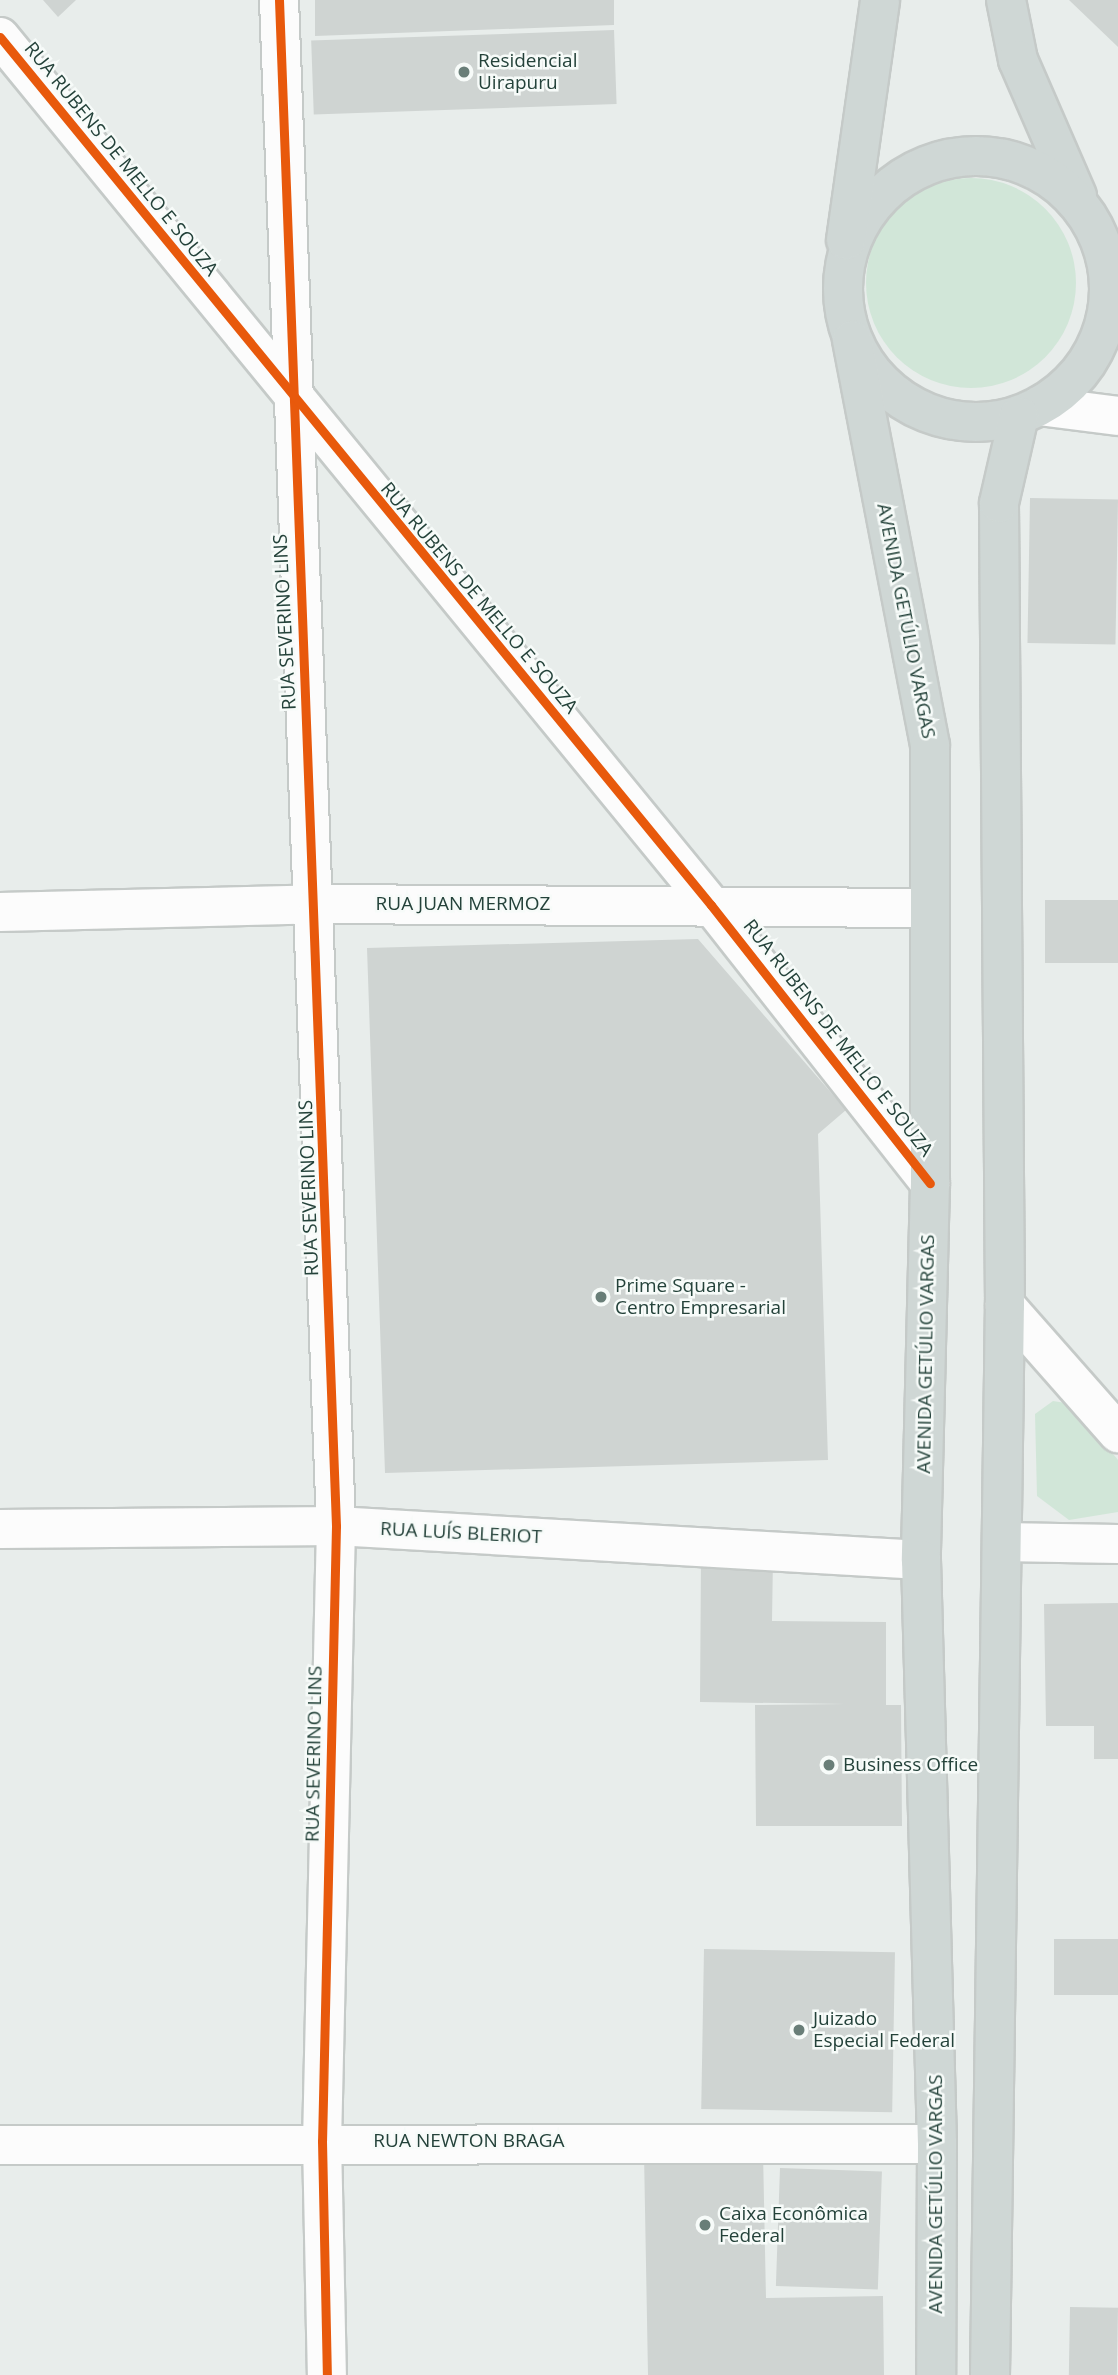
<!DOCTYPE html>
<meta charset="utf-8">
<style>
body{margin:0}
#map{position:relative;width:1118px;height:2375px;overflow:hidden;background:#e8edeb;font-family:"Open Sans",sans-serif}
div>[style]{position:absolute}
.green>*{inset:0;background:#d1e6d8}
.round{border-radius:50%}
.building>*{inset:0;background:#cfd4d2;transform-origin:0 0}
.roads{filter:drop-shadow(2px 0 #c5cac8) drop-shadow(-2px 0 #c5cac8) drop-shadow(0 2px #c5cac8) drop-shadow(0 -2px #c5cac8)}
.minor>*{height:38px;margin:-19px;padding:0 19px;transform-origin:19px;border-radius:19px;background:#fcfcfc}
.major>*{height:38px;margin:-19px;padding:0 19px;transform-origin:19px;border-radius:19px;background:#cfd7d5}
.major>.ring{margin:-19px;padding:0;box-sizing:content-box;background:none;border:38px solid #cfd7d5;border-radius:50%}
.cycleway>*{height:9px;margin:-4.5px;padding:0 4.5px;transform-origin:4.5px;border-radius:4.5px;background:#e8590c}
.dots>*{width:19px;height:19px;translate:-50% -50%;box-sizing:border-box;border:4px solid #f7fbf9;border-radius:50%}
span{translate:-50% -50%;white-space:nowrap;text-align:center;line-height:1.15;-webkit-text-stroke:5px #f7fbf9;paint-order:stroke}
.poi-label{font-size:19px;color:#24423a}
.left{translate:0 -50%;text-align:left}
.street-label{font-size:19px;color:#24423a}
</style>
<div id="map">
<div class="green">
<i class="round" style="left:866px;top:178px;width:210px;height:210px"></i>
<i style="clip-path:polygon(1053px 1401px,1072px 1404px,1118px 1460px,1118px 1512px,1069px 1520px,1037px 1496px,1035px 1414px)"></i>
</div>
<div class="building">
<i style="clip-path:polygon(43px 0,76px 0,58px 17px)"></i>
<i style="clip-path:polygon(315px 0,614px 0,614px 25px,315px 36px)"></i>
<i style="clip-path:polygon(1069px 0,1118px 0,1118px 47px)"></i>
<i style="left:614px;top:30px;width:74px;height:303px;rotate:88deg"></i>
<i style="left:1030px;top:498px;width:88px;height:145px;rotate:1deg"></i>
<i style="left:1118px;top:900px;width:63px;height:73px;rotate:90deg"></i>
<i style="clip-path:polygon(698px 939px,846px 1110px,818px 1134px,828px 1460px,385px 1473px,367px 948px)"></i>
<i style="clip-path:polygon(701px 1557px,773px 1558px,772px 1621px,886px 1622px,886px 1705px,901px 1705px,902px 1826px,756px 1826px,755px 1705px,845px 1704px,700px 1702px)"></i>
<i style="clip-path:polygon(1118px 1603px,1118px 1759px,1094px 1759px,1094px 1726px,1046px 1726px,1044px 1604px)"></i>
<i style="left:1054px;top:1939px;width:64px;height:56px"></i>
<i style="left:704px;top:1949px;width:191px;height:160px;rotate:1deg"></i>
<i style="clip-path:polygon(763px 2152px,766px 2298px,883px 2296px,884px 2375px,648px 2375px,644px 2154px)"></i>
<i style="left:780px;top:2168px;width:102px;height:118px;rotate:2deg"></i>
<i style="left:1070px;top:2307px;width:48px;height:68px;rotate:1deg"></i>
</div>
<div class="roads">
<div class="minor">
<i style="left:279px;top:0;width:1527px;rotate:87.86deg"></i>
<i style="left:336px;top:1526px;width:615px;rotate:91.3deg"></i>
<i style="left:322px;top:2141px;width:234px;rotate:88.8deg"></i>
<i style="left:0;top:37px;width:1122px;rotate:50.68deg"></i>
<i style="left:711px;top:905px;width:354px;rotate:51.8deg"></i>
<i style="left:1108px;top:261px;width:18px;rotate:56deg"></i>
<i style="left:1040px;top:406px;width:79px;rotate:7.3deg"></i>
<i style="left:0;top:912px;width:318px;rotate:-1.4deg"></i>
<i style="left:318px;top:904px;width:608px;rotate:0.38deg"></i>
<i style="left:1005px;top:1305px;width:171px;rotate:48.6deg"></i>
<i style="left:0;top:1529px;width:336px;rotate:-0.5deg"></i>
<i style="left:336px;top:1526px;width:586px;rotate:3.33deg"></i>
<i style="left:1002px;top:1542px;width:116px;rotate:1deg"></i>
<i style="left:0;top:2145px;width:937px;rotate:-0.06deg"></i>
</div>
<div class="major">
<i style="left:1006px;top:0;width:61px;rotate:78.7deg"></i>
<i style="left:1018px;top:60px;width:148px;rotate:66.5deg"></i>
<i class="ring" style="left:843px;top:156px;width:228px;height:228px"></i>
<i style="left:846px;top:240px;width:242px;rotate:-81.9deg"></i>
<i style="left:852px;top:340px;width:412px;rotate:79.1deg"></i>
<i style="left:930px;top:745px;width:438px;rotate:90deg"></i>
<i style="left:930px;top:1183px;width:377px;rotate:91.4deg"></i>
<i style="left:921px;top:1560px;width:584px;rotate:88.43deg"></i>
<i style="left:937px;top:2144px;width:231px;rotate:90.2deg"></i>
<i style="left:990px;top:2375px;width:1070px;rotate:-89.2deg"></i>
<i style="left:1005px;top:1305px;width:802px;rotate:-90.43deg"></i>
<i style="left:999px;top:503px;width:89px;rotate:-77.1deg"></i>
</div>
</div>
<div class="cycleway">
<i style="left:279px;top:0;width:1527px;rotate:87.86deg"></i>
<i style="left:336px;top:1526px;width:615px;rotate:91.3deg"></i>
<i style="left:322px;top:2141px;width:234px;rotate:88.8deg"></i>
<i style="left:0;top:37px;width:1122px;rotate:50.68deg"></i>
<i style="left:711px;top:905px;width:354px;rotate:51.8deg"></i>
</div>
<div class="dots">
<i style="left:464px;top:72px;background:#697e78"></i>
<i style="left:601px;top:1297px;background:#697e78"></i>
<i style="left:829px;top:1765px;background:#697e78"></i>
<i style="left:799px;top:2030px;background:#697e78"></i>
<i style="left:705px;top:2225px;background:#697e78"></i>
</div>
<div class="poi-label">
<span class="left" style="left:478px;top:72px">Residencial<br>Uirapuru</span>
<span class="left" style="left:615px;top:1297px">Prime Square -<br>Centro Empresarial</span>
<span class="left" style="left:843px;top:1765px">Business Office</span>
<span class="left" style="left:813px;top:2030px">Juizado<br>Especial Federal</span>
<span class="left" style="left:719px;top:2225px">Caixa Econômica<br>Federal</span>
</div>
<div class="street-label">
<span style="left:121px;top:159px;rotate:51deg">RUA RUBENS DE MELLO E SOUZA</span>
<span style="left:479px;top:598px;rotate:50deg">RUA RUBENS DE MELLO E SOUZA</span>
<span style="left:906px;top:621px;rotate:79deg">AVENIDA GETÚLIO VARGAS</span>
<span style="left:285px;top:622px;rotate:-93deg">RUA SEVERINO LINS</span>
<span style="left:463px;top:904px">RUA JUAN MERMOZ</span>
<span style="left:838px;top:1038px;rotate:52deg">RUA RUBENS DE MELLO E SOUZA</span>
<span style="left:309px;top:1188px;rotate:-92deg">RUA SEVERINO LINS</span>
<span style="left:926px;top:1354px;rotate:-89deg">AVENIDA GETÚLIO VARGAS</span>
<span style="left:461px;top:1533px;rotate:3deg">RUA LUÍS BLERIOT</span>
<span style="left:314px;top:1754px;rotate:-89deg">RUA SEVERINO LINS</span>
<span style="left:469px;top:2141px">RUA NEWTON BRAGA</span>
<span style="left:936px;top:2194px;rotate:-90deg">AVENIDA GETÚLIO VARGAS</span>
</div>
</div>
